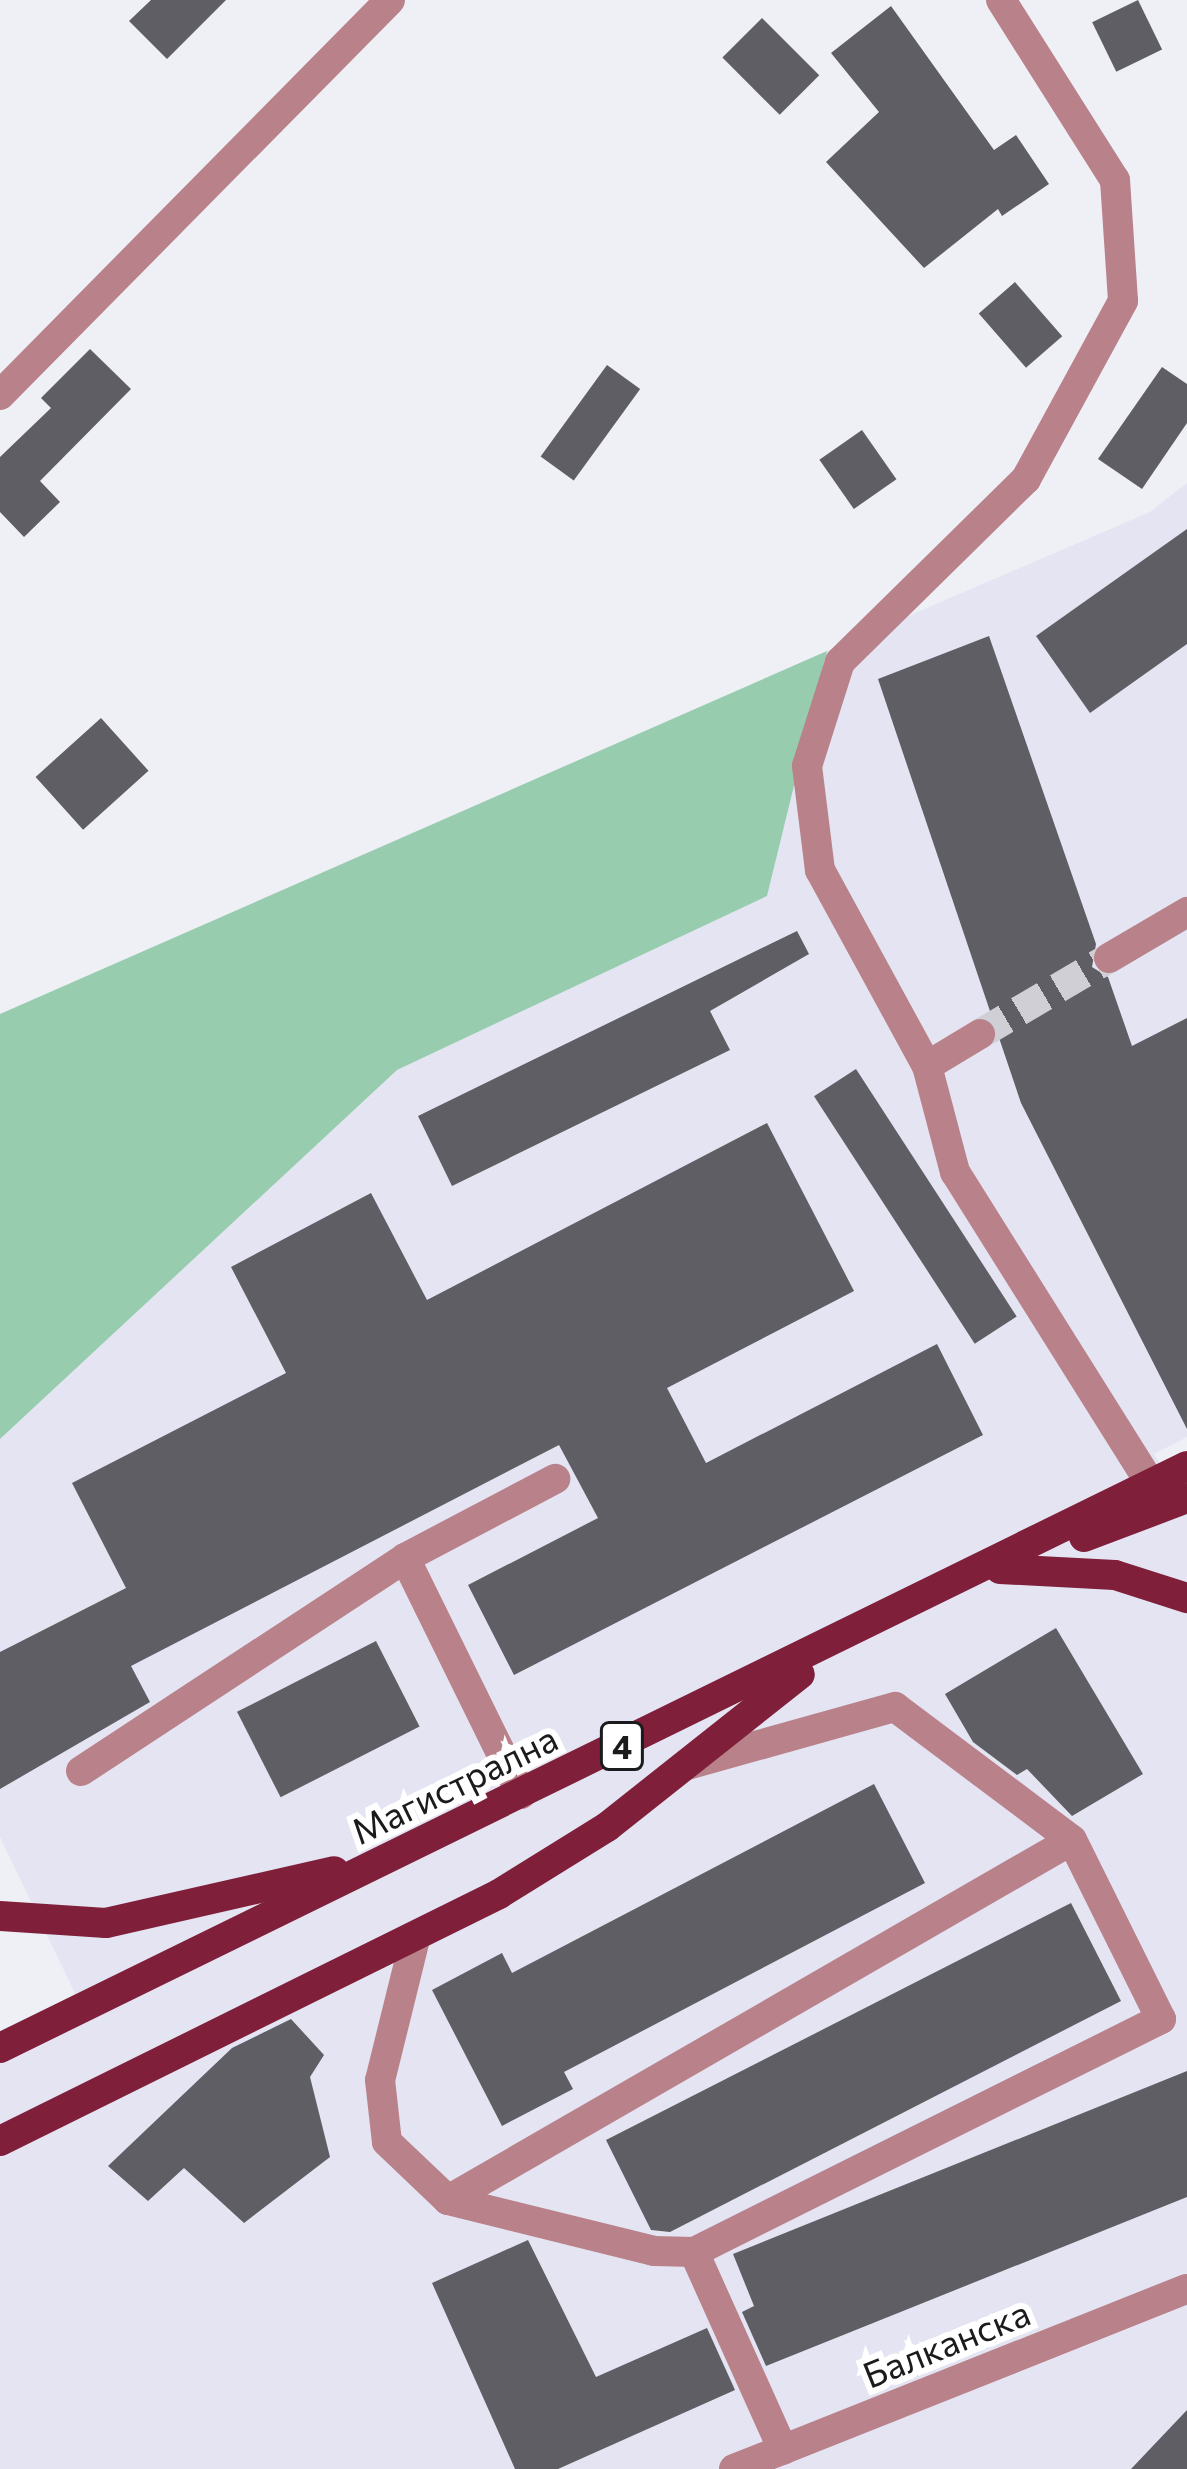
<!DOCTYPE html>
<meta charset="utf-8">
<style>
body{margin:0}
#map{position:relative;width:1187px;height:2469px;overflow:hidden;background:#efeff6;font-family:Commissioner,sans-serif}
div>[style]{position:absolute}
.built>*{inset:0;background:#e4e4f2}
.green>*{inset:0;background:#97ccaf}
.building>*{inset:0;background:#5e5e64;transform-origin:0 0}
.minor-tunnel>*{height:30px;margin-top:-15px;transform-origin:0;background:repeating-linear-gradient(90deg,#cfcfd5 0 30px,transparent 0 45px)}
.minor>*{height:30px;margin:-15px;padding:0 15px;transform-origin:15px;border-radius:15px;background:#b9818a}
.major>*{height:30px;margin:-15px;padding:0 15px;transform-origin:15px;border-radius:15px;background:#7f1f3a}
span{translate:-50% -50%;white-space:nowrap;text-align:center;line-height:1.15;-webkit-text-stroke:12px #fff;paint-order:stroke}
.shield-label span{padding:3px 9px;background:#fff;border:3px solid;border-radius:9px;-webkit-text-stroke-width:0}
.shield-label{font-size:33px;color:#1b1b1d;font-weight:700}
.street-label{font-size:36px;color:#1b1b1d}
</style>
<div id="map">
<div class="built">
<i style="clip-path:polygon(1187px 483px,1187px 1437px,1154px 1454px,1187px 1511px,1187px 2469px,0 2469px,0 2049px,82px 2008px,0 1837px,0 1439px,397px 1070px,767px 896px,827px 651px,1150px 512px)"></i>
</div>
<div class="green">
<i style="clip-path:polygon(827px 651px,767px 896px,397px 1070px,0 1439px,0 1014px)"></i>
</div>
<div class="building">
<i style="clip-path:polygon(151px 0,226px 0,167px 59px,129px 21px)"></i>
<i style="left:1138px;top:0;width:55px;height:51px;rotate:64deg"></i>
<i style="clip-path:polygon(891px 6px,994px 150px,1016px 135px,1049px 184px,1002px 216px,998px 209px,924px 268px,826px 162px,879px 112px,831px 53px)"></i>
<i style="left:762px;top:18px;width:81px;height:56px;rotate:45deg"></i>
<i style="left:1015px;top:282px;width:72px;height:48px;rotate:49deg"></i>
<i style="clip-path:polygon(90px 349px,131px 389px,40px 481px,60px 502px,24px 537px,0 512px,0 457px,51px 408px,41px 398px)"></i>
<i style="left:607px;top:365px;width:41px;height:113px;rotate:36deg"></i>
<i style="clip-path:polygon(1162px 367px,1187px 384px,1187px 423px,1142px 489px,1098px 459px)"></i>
<i style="left:862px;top:430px;width:60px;height:52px;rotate:55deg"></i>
<i style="clip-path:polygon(1187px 529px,1187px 644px,1090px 713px,1036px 636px)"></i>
<i style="clip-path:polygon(989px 636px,1096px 944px,1092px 967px,1108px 977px,1132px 1046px,1187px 1018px,1187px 1429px,1021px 1103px,878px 679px)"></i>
<i style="left:101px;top:718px;width:71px;height:88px;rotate:48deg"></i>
<i style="clip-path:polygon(797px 931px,809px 954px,710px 1011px,730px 1050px,452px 1186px,418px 1116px)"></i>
<i style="left:856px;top:1069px;width:295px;height:50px;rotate:57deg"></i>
<i style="clip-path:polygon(767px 1123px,854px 1291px,667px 1388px,706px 1463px,937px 1344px,983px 1435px,514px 1675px,468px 1585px,598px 1518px,559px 1445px,131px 1666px,150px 1702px,0 1789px,0 1652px,126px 1588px,72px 1483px,286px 1373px,231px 1267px,371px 1193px,427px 1300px)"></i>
<i style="clip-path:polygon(1056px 1628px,1143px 1774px,1072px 1816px,1027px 1769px,1017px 1775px,973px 1742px,945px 1694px)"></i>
<i style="left:376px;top:1641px;width:96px;height:156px;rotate:63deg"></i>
<i style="clip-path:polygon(874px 1784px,925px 1883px,564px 2072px,573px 2089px,502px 2126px,432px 1990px,502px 1953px,512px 1973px)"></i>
<i style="clip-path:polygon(1071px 1903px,1121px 2001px,670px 2232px,651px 2230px,606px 2140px)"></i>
<i style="clip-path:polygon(291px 2019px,324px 2055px,310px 2077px,330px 2157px,244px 2223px,184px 2168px,148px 2201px,108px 2166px,232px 2048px)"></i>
<i style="clip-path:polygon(1187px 2071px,1187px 2197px,766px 2366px,742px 2312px,754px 2306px,733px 2254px)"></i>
<i style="clip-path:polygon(528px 2240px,596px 2377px,707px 2328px,735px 2390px,558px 2469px,515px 2469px,432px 2283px)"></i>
<i style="clip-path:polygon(1187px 2410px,1187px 2469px,1131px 2469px)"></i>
</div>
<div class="minor-tunnel">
<i style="left:980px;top:1034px;width:150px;rotate:-30.5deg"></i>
</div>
<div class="minor">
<i style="left:1001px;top:0;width:213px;rotate:57.7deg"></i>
<i style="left:1115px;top:180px;width:121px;rotate:86.2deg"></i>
<i style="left:1123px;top:301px;width:203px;rotate:118.6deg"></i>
<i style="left:1026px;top:479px;width:261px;rotate:135.5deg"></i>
<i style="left:840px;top:662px;width:109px;rotate:107.6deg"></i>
<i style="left:807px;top:766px;width:105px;rotate:82.9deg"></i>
<i style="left:820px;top:870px;width:223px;rotate:61.4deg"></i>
<i style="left:927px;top:1066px;width:110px;rotate:75.2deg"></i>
<i style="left:955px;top:1172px;width:368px;rotate:57.9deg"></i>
<i style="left:0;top:395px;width:555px;rotate:-45.36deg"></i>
<i style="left:1109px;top:958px;width:91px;rotate:-30.5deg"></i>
<i style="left:927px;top:1066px;width:62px;rotate:-31.1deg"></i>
<i style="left:405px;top:1558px;width:263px;rotate:63.8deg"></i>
<i style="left:687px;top:1765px;width:216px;rotate:-15.6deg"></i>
<i style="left:895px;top:1707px;width:221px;rotate:36.9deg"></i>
<i style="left:1072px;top:1840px;width:200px;rotate:63.6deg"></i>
<i style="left:1161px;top:2019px;width:522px;rotate:153.48deg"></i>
<i style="left:81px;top:1771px;width:388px;rotate:-33.3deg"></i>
<i style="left:405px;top:1558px;width:170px;rotate:-27.8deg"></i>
<i style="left:415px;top:1939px;width:145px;rotate:103.9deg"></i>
<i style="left:380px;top:2080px;width:62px;rotate:83.6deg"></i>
<i style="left:387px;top:2142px;width:84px;rotate:43.6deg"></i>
<i style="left:448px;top:2200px;width:212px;rotate:13.9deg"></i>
<i style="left:654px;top:2251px;width:40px;rotate:1.4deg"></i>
<i style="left:694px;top:2252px;width:217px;rotate:65.8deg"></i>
<i style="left:448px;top:2200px;width:720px;rotate:-29.98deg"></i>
<i style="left:734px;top:2469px;width:487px;rotate:-21.7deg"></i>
</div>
<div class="major">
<i style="left:1084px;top:1537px;width:110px;rotate:-20.7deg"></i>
<i style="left:1000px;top:1569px;width:115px;rotate:3deg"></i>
<i style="left:1115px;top:1575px;width:76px;rotate:17.7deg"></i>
<i style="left:0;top:1916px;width:106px;rotate:3.8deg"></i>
<i style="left:106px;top:1923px;width:234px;rotate:-12.8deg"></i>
<i style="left:0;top:2048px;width:1322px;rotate:-26.12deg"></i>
<i style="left:0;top:2141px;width:557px;rotate:-26.33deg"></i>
<i style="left:499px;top:1894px;width:127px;rotate:-31.8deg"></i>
<i style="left:607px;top:1827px;width:246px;rotate:-38.4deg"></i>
</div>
<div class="shield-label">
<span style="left:622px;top:1746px">4</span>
</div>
<div class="street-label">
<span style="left:454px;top:1784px;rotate:-26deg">Магистрална</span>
<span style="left:946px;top:2343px;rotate:-22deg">Балканска</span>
</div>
</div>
